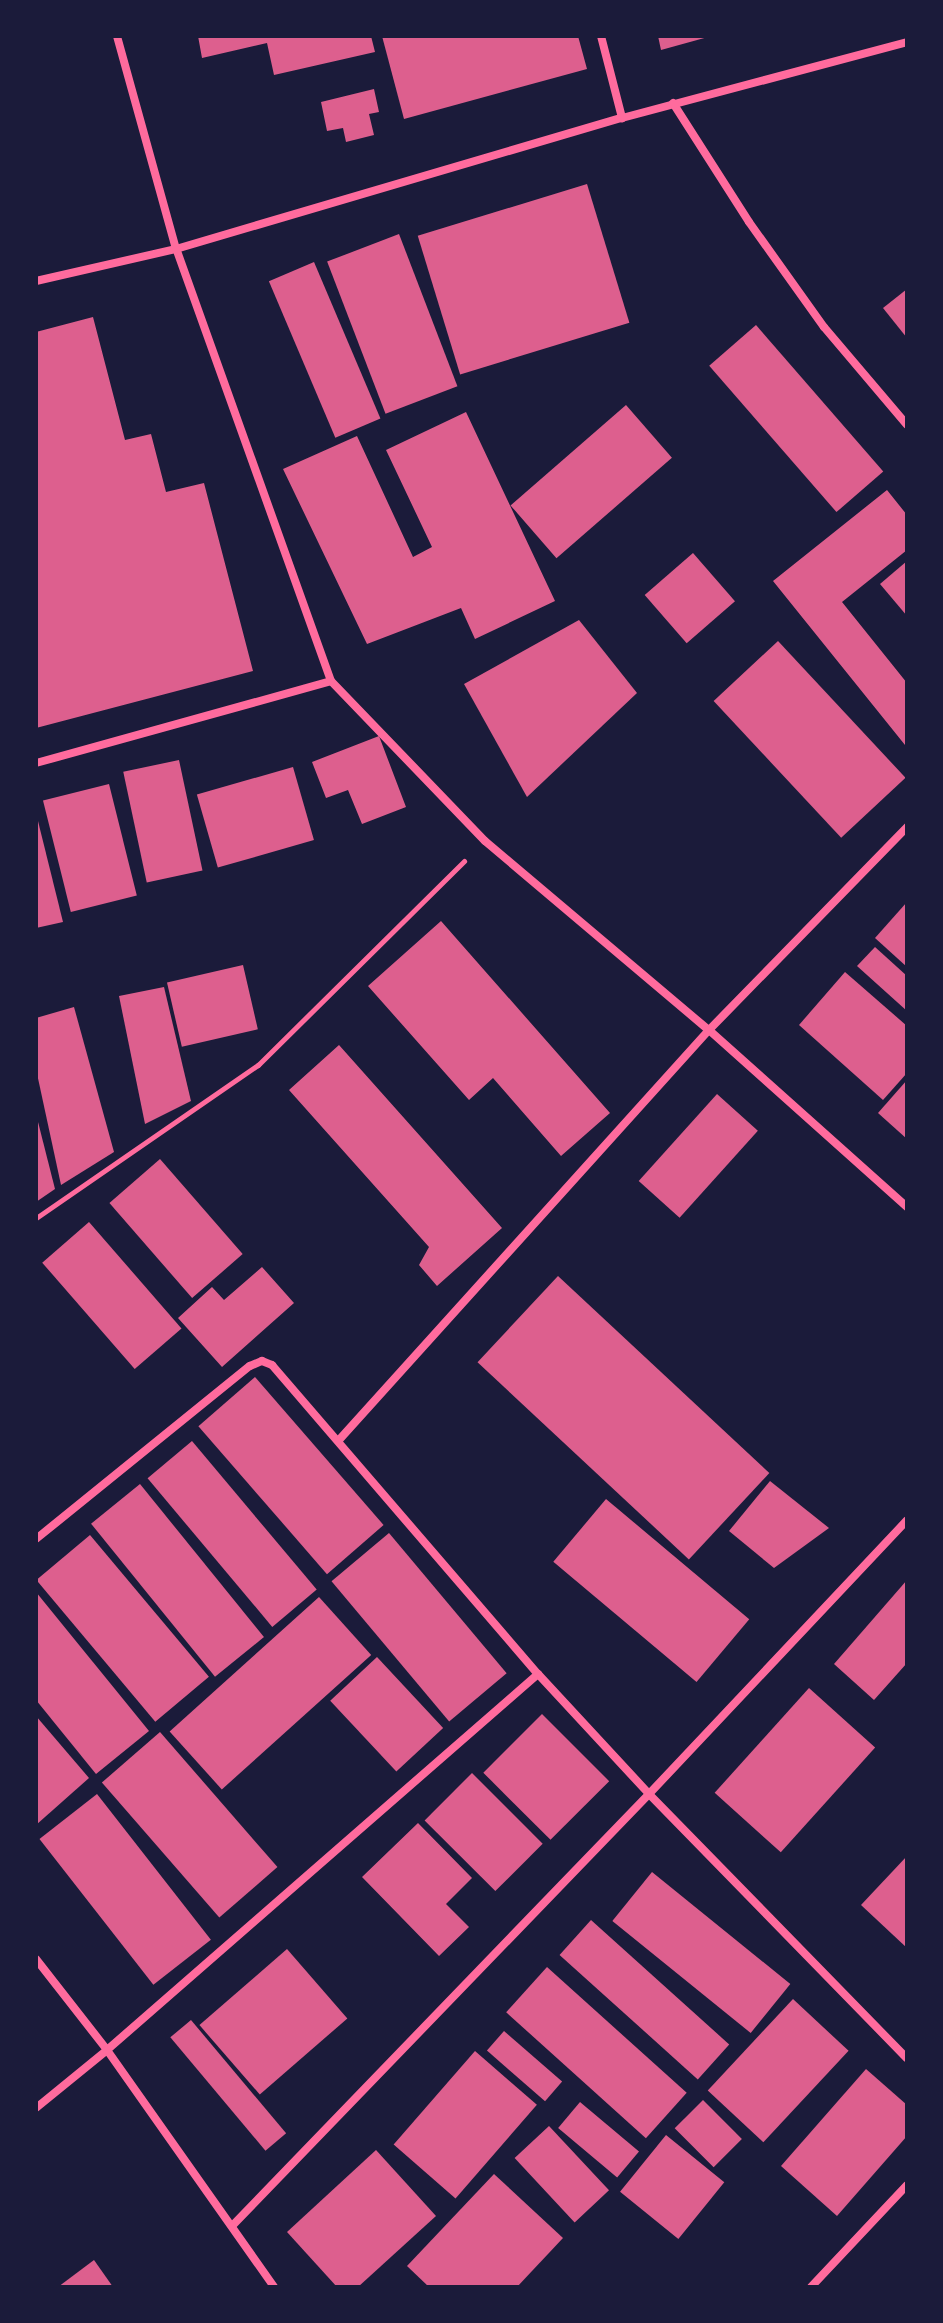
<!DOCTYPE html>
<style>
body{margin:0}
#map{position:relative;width:943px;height:2323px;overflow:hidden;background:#1b1b3a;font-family:"Roboto Serif",serif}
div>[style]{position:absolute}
.building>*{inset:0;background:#dd5f8e;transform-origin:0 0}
.path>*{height:5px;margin:-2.5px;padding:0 2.5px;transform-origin:2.5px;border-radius:2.5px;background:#ff6b9d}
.minor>*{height:8px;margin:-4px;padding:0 4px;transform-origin:4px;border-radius:4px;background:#ff6b9d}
span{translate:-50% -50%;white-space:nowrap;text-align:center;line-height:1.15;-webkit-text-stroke:8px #1b1b3a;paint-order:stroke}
.frame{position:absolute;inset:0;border:38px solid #1b1b3a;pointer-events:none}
</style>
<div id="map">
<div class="building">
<i style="clip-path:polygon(198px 36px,371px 36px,375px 52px,274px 75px,267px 43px,202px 58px)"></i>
<i style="clip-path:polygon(382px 36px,578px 36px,587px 69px,404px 119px)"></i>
<i style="clip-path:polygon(658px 36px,708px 36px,708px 37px,661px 50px)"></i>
<i style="clip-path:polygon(374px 89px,379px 112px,369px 114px,374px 135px,346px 142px,343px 128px,327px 131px,321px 102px)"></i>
<i style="left:587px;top:184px;width:145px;height:177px;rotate:73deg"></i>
<i style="left:399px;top:234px;width:163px;height:77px;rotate:69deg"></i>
<i style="left:314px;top:262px;width:170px;height:49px;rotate:67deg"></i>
<i style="clip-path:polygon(907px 289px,907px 338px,883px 308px)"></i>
<i style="clip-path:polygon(93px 317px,125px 440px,151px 434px,166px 492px,204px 483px,253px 671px,36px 728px,36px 332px)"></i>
<i style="left:756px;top:325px;width:194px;height:62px;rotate:49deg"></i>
<i style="left:626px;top:405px;width:70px;height:153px;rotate:49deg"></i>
<i style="clip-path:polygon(466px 412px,555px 601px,475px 639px,461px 608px,367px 644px,283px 469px,357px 436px,413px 557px,432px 547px,386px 450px)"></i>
<i style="clip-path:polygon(887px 490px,907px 515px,907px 550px,842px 602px,907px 683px,905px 745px,773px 581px)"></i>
<i style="left:693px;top:553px;width:64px;height:64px;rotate:49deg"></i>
<i style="clip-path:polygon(907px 561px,907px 616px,880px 584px)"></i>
<i style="clip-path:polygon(579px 620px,637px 693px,527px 797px,464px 684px)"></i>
<i style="left:778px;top:641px;width:187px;height:88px;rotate:47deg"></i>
<i style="clip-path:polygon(379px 736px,406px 807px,362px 824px,348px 790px,326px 798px,312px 762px)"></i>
<i style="left:179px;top:760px;width:113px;height:57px;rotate:78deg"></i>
<i style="left:293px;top:767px;width:76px;height:100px;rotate:74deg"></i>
<i style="left:109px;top:784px;width:115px;height:68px;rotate:76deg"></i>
<i style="clip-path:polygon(36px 813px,63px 922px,36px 928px)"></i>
<i style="clip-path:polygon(907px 902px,907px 967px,875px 938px)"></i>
<i style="clip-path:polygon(441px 921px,610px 1113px,561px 1156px,493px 1078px,469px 1100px,368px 986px)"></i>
<i style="clip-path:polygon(875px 947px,907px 976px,907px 1011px,857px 966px)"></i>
<i style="left:243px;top:965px;width:66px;height:78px;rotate:77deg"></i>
<i style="clip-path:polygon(845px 972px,907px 1026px,907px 1073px,883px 1100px,799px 1025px)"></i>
<i style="clip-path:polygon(164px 987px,191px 1101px,145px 1124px,119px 996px)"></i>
<i style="clip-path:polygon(74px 1007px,114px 1152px,61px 1185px,36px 1069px,36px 1018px)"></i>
<i style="clip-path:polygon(339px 1045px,502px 1228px,437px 1286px,419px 1265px,429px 1247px,289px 1090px)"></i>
<i style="clip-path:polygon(907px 1080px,907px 1139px,878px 1113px)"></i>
<i style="left:717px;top:1094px;width:55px;height:117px;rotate:42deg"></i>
<i style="clip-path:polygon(36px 1114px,55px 1189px,36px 1202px)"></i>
<i style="left:160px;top:1159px;width:126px;height:67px;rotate:49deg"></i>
<i style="left:89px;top:1222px;width:141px;height:62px;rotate:49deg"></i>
<i style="clip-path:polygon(262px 1267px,294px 1303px,222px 1367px,178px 1318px,212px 1287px,224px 1300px)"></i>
<i style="left:558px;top:1276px;width:289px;height:118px;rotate:43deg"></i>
<i style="left:255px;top:1377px;width:196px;height:75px;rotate:49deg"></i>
<i style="left:192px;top:1441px;width:194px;height:58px;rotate:50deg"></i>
<i style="clip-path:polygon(770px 1481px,829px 1528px,774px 1568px,729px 1531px)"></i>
<i style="left:140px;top:1484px;width:197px;height:63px;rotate:51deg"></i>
<i style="left:606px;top:1499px;width:187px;height:82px;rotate:40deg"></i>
<i style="left:389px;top:1533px;width:183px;height:75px;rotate:50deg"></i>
<i style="left:90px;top:1535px;width:185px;height:70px;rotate:50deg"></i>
<i style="clip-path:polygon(907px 1580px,907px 1663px,874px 1700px,834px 1664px)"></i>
<i style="clip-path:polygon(36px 1592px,149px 1731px,96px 1774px,36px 1700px)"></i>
<i style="left:319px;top:1597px;width:78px;height:201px;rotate:48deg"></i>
<i style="left:377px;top:1657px;width:97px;height:64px;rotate:47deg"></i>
<i style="left:809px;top:1688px;width:89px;height:141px;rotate:42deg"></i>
<i style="left:542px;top:1714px;width:95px;height:83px;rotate:45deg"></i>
<i style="clip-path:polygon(36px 1716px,89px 1778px,36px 1825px)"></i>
<i style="left:160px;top:1732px;width:179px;height:77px;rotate:49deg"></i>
<i style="left:472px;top:1773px;width:100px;height:67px;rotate:45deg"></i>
<i style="left:97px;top:1794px;width:185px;height:73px;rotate:52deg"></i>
<i style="clip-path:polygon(418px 1823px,472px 1878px,446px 1904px,469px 1927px,439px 1956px,362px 1877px)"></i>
<i style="clip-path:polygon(907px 1856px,907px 1948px,861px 1905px)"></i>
<i style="left:652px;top:1872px;width:178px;height:63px;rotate:39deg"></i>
<i style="left:591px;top:1920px;width:186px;height:47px;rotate:42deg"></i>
<i style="left:287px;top:1949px;width:92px;height:116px;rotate:49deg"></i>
<i style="left:547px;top:1967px;width:188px;height:61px;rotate:42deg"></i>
<i style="left:793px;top:1999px;width:76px;height:125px;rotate:43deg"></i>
<i style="left:191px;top:2020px;width:148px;height:27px;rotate:50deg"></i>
<i style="left:504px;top:2031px;width:77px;height:26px;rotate:41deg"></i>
<i style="left:475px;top:2051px;width:82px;height:124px;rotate:41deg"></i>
<i style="clip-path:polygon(866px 2069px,907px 2105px,907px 2136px,837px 2216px,781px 2166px)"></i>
<i style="left:703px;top:2100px;width:55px;height:40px;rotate:45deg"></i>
<i style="left:580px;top:2102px;width:77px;height:34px;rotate:40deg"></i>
<i style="left:549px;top:2126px;width:88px;height:47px;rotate:47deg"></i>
<i style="left:666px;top:2135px;width:75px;height:73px;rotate:39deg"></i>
<i style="clip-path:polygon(376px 2150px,436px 2216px,358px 2287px,337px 2287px,287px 2232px)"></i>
<i style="clip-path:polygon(494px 2174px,563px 2238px,517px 2287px,429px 2287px,407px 2266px)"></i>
<i style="clip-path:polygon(94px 2260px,113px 2287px,58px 2287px)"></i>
</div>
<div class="path">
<i style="left:36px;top:1218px;width:270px;rotate:-34.6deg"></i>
<i style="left:258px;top:1065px;width:290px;rotate:-44.7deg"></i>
</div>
<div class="minor">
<i style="left:601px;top:36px;width:85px;rotate:75.6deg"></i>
<i style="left:673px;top:103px;width:141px;rotate:57.4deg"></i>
<i style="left:749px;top:222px;width:129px;rotate:54.5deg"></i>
<i style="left:824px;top:327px;width:128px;rotate:49.7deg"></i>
<i style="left:36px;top:281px;width:144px;rotate:-12.9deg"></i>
<i style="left:176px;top:249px;width:465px;rotate:-16.4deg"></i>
<i style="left:622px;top:118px;width:295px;rotate:-14.9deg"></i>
<i style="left:331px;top:681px;width:222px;rotate:46.1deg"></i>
<i style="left:485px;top:841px;width:293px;rotate:40.2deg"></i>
<i style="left:709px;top:1030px;width:266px;rotate:41.8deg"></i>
<i style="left:36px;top:763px;width:306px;rotate:-15.5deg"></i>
<i style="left:331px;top:681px;width:459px;rotate:-109.7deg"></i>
<i style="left:176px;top:249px;width:221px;rotate:-105.5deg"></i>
<i style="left:339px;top:1440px;width:552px;rotate:-47.94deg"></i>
<i style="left:709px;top:1030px;width:284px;rotate:-45.7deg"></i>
<i style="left:36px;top:1539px;width:275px;rotate:-39deg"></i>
<i style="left:250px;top:1366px;width:13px;rotate:-23deg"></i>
<i style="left:262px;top:1361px;width:11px;rotate:22deg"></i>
<i style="left:272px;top:1365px;width:408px;rotate:49.3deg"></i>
<i style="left:538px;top:1674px;width:163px;rotate:47.2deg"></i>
<i style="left:649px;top:1794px;width:369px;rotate:45.7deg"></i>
<i style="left:36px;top:1959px;width:115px;rotate:52deg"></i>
<i style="left:107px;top:2050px;width:290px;rotate:54.8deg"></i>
<i style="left:36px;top:2108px;width:92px;rotate:-39.2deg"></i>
<i style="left:107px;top:2050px;width:572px;rotate:-41.1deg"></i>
<i style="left:233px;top:2225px;width:599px;rotate:-46.01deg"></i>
<i style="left:649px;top:1794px;width:376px;rotate:-46.7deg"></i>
<i style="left:811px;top:2287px;width:140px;rotate:-46.7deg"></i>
</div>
<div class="frame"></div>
</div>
